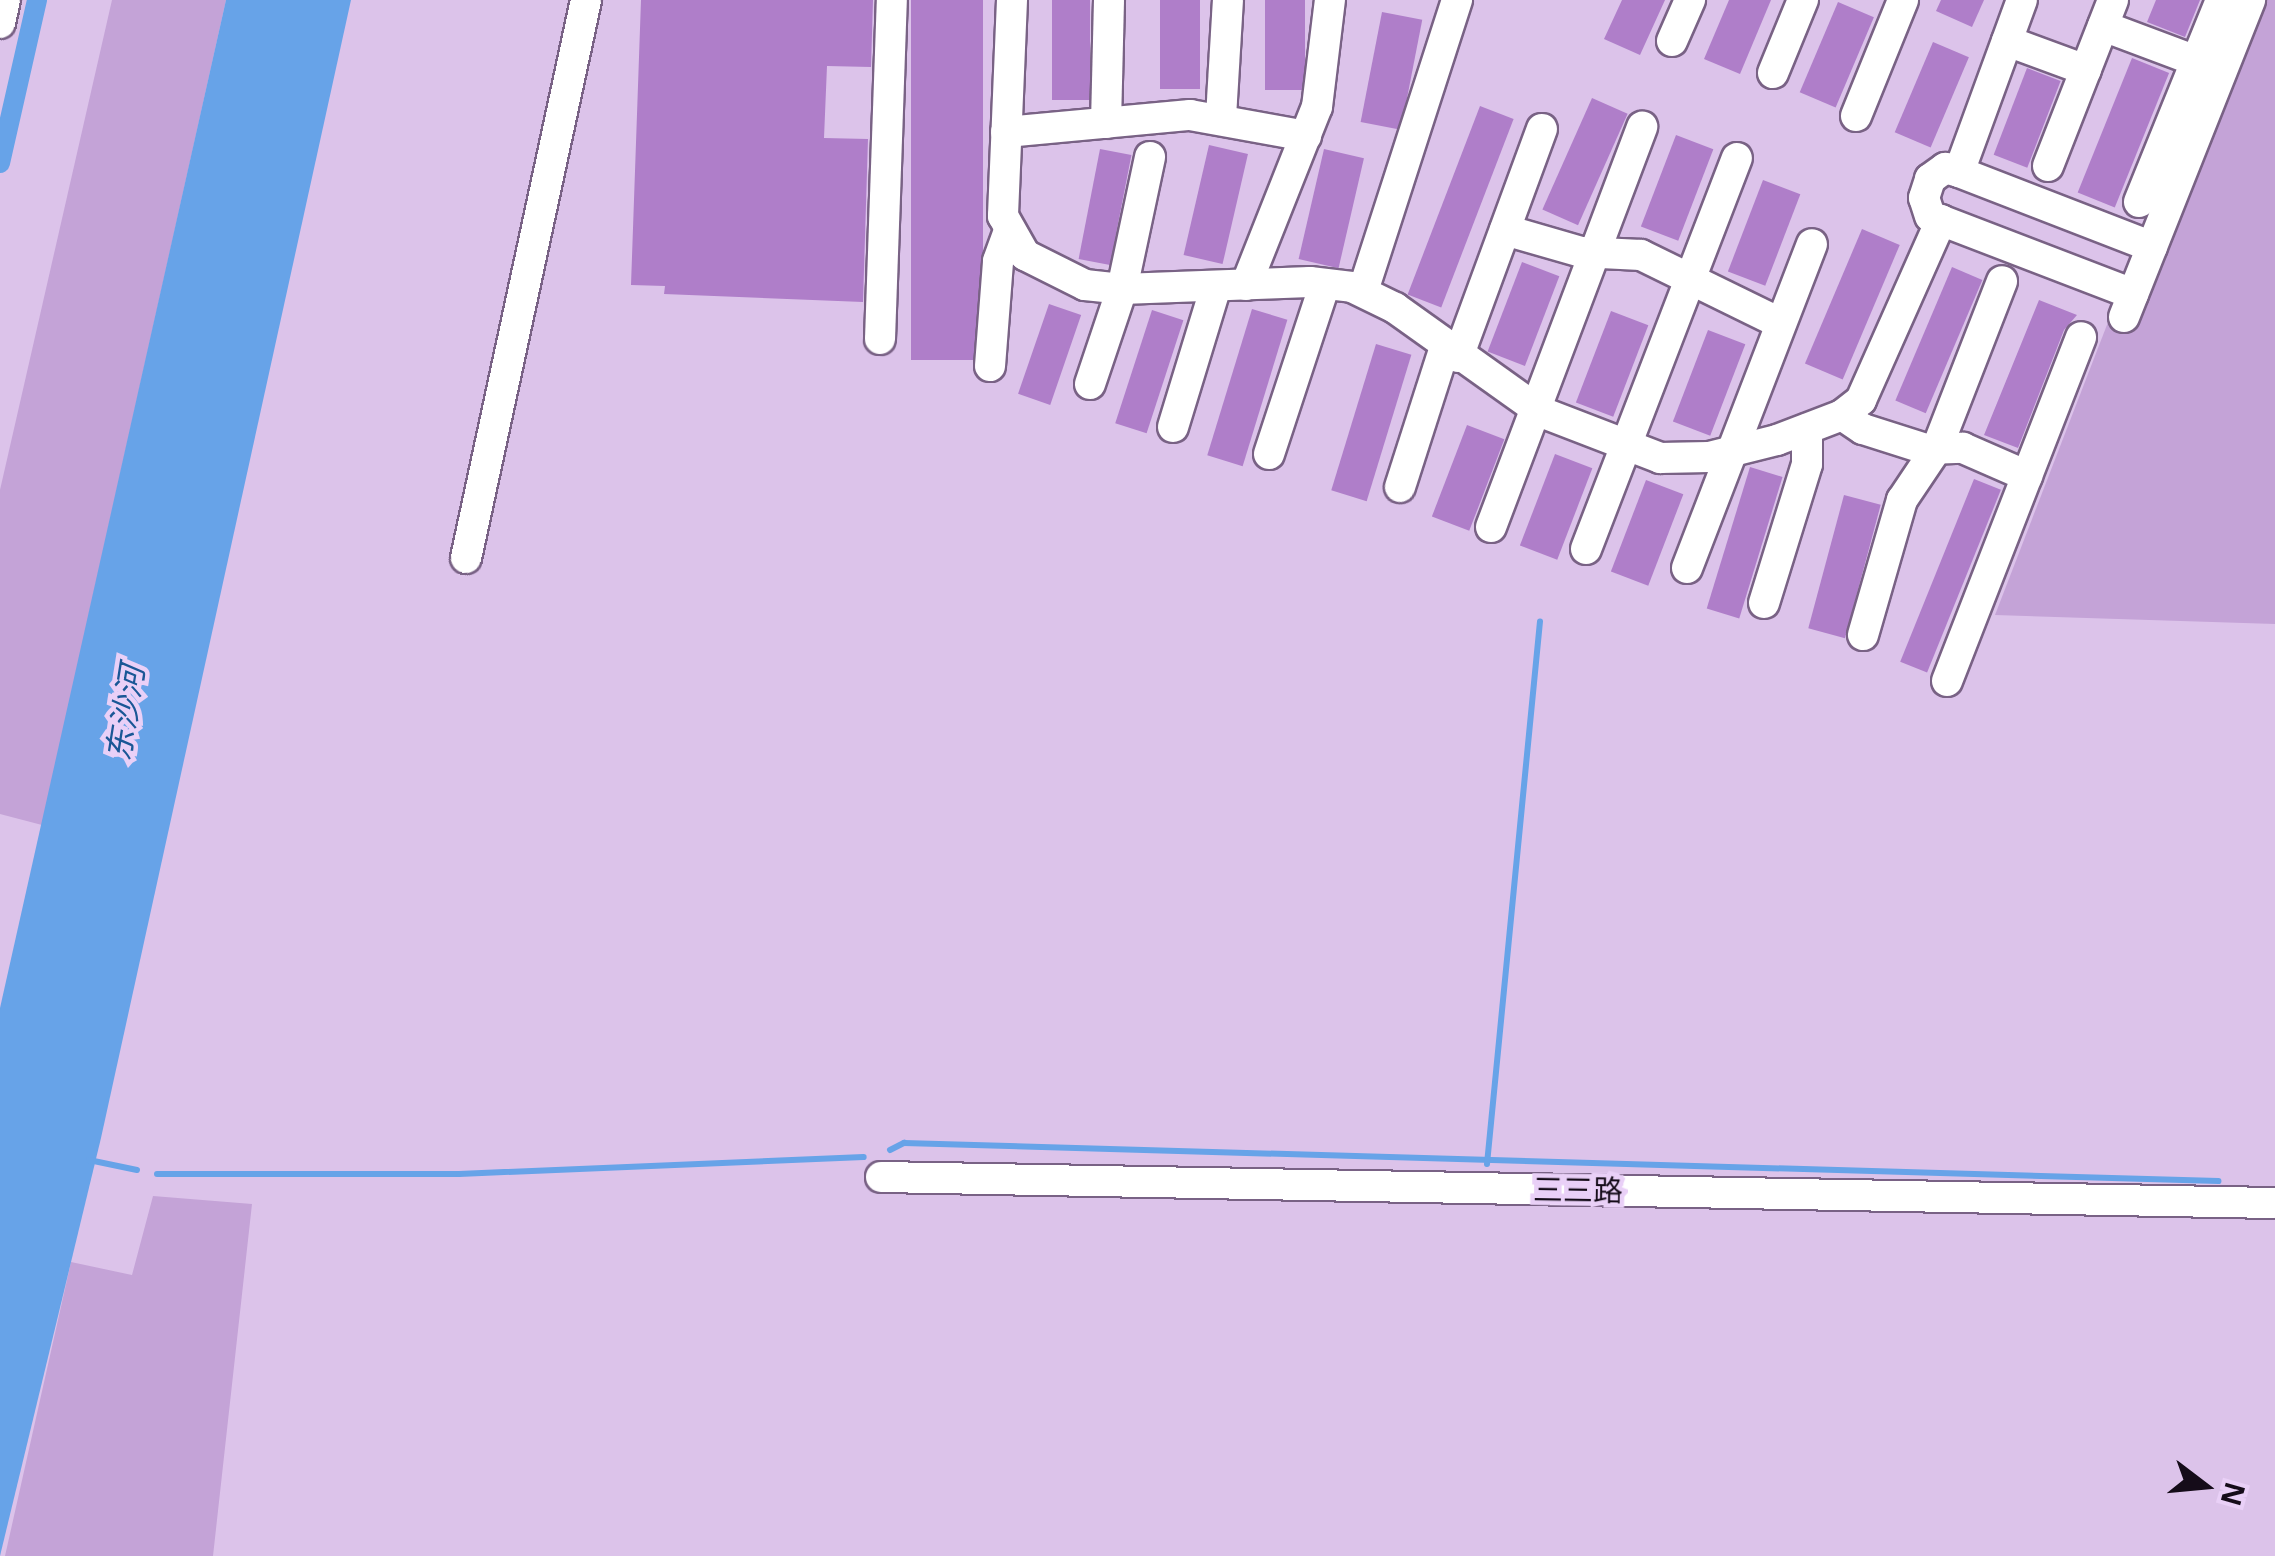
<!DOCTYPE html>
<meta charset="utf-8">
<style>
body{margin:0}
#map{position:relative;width:2275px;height:1556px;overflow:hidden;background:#dcc3ea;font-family:"Open Sans","Noto Sans SC",sans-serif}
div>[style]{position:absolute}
.green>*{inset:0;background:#c4a3d7}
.water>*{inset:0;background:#67a3e8}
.stream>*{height:6px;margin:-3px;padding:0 3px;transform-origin:3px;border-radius:3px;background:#67a3e8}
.canal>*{height:20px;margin:-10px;padding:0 10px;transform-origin:10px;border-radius:10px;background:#67a3e8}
.building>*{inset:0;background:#af7ec9;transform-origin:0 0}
.roads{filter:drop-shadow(2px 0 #796285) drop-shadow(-2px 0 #796285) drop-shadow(0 2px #796285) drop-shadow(0 -2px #796285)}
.minor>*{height:30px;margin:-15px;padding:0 15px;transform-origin:15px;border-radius:15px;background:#fff}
span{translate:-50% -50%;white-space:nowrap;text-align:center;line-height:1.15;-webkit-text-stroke:9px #e9d0f7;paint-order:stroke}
.street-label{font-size:30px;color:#150c19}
.water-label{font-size:32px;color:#1a5796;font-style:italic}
.north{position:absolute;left:2155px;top:1436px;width:100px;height:100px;-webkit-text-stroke:8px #e9d0f7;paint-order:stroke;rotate:106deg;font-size:28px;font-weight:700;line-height:40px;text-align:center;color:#150c19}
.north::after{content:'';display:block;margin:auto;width:35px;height:45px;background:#150c19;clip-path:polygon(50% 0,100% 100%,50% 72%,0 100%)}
</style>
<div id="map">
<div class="green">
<i style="clip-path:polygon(112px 0,226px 0,42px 825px,0 814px,0 490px)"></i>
<i style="clip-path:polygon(2259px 0,2275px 0,2275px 624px,1995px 615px,2110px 317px)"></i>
<i style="clip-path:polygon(153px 1196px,252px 1204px,213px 1556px,5px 1556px,71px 1262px,132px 1275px)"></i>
</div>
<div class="water">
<i style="clip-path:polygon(226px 0,351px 0,101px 1138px,0 1556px,0 1008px)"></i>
</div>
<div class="stream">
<i style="left:890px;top:1150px;width:16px;rotate:-27deg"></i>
<i style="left:904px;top:1143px;width:1315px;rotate:1.66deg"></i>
<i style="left:89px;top:1160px;width:49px;rotate:11.8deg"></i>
<i style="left:1487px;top:1164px;width:545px;rotate:-84.42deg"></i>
<i style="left:157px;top:1174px;width:302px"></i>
<i style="left:459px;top:1174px;width:405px;rotate:-2.4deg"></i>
</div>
<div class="canal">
<i style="left:0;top:163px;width:167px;rotate:-77.2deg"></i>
</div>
<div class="building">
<i style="clip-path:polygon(641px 0,873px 0,871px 67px,827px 66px,824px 138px,868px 139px,863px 302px,664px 294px,665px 286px,631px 285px)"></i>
<i style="left:911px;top:0;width:72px;height:360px"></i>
<i style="left:1052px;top:0;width:38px;height:100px"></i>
<i style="left:1160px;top:0;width:40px;height:89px"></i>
<i style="left:1265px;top:0;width:40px;height:90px"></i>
<i style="clip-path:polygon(1622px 0,1665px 0,1640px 55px,1604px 39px)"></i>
<i style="clip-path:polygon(1729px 0,1771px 0,1740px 74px,1704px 59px)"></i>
<i style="clip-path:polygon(1941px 0,1984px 0,1972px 27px,1936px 11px)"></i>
<i style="clip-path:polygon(2156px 0,2200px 0,2185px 37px,2147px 22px)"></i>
<i style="left:1838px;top:2px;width:39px;height:98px;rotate:23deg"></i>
<i style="left:1382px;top:12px;width:41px;height:112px;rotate:11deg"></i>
<i style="left:1933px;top:42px;width:39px;height:98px;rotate:23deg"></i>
<i style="left:2132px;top:58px;width:40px;height:145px;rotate:22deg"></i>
<i style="left:2027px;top:68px;width:36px;height:93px;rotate:21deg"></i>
<i style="left:1592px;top:98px;width:39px;height:122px;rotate:24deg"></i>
<i style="left:1480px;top:106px;width:36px;height:202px;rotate:21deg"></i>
<i style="left:1676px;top:135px;width:40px;height:98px;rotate:21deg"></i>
<i style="left:1209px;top:145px;width:40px;height:113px;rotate:13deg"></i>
<i style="left:1100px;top:149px;width:32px;height:112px;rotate:11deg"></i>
<i style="left:1324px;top:149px;width:41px;height:113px;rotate:13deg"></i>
<i style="left:1763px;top:180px;width:40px;height:98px;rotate:21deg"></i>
<i style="left:1862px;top:229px;width:41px;height:146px;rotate:23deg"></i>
<i style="left:1522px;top:262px;width:40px;height:96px;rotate:21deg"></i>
<i style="left:1952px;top:267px;width:33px;height:145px;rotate:23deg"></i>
<i style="clip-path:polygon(2039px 300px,2077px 315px,2064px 330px,2018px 448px,1984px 435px)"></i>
<i style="left:1049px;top:304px;width:34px;height:95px;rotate:19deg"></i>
<i style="left:1252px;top:309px;width:37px;height:153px;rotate:17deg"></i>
<i style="left:1152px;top:310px;width:33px;height:119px;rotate:18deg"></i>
<i style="left:1611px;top:311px;width:40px;height:98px;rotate:21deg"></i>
<i style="left:1708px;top:330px;width:40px;height:98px;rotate:21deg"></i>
<i style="left:1376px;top:344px;width:37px;height:153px;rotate:17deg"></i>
<i style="left:1467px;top:425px;width:40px;height:98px;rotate:21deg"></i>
<i style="left:1555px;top:454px;width:40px;height:98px;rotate:21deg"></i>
<i style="left:1750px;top:467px;width:34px;height:148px;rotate:17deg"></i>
<i style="left:1974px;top:479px;width:29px;height:197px;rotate:22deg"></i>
<i style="left:1646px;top:480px;width:40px;height:98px;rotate:21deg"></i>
<i style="left:1844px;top:495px;width:38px;height:138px;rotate:15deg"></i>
</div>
<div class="roads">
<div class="minor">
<i style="left:1012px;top:0;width:216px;rotate:92.4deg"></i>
<i style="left:1003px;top:216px;width:45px;rotate:60.6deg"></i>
<i style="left:1025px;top:255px;width:67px;rotate:26.6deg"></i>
<i style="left:1085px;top:285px;width:37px;rotate:6deg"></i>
<i style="left:1122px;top:289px;width:188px;rotate:-2.1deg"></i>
<i style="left:1310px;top:282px;width:42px;rotate:6.8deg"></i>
<i style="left:1352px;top:287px;width:48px;rotate:26deg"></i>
<i style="left:1395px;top:308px;width:179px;rotate:35.5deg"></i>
<i style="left:1541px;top:412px;width:128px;rotate:21.1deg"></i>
<i style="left:1660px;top:458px;width:49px;rotate:-1.2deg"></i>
<i style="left:1709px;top:457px;width:70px;rotate:-14deg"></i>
<i style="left:1777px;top:440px;width:70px;rotate:-21deg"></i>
<i style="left:1842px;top:415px;width:24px;rotate:-38deg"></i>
<i style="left:1861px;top:400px;width:197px;rotate:-66deg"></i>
<i style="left:0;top:23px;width:24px;rotate:-78deg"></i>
<i style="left:2103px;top:26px;width:99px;rotate:20.6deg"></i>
<i style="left:1672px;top:41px;width:45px;rotate:-66.3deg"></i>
<i style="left:2007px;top:41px;width:84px;rotate:20.2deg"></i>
<i style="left:1773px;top:73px;width:79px;rotate:-67.7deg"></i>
<i style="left:1856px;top:116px;width:125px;rotate:-67.9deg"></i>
<i style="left:1221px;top:117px;width:117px;rotate:-86.6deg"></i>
<i style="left:1106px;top:123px;width:123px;rotate:-88.6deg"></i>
<i style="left:1006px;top:132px;width:185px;rotate:-5.3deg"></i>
<i style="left:1190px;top:115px;width:118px;rotate:10.3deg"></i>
<i style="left:2048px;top:166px;width:178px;rotate:-68.6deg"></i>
<i style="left:1959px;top:172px;width:183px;rotate:-69.9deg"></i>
<i style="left:2139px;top:202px;width:218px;rotate:-67.9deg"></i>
<i style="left:1505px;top:230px;width:79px;rotate:16.1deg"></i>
<i style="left:1581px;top:252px;width:60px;rotate:2.9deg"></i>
<i style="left:1641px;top:255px;width:155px;rotate:26.1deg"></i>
<i style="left:1246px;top:285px;width:192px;rotate:-68.3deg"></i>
<i style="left:1317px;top:107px;width:108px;rotate:-83.1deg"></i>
<i style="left:1363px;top:291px;width:306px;rotate:-72.1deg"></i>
<i style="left:2133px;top:294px;width:217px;rotate:-159deg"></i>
<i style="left:1930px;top:216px;width:19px;rotate:-108deg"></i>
<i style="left:1924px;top:198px;width:20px;rotate:-72deg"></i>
<i style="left:1930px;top:179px;width:19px;rotate:-36deg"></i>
<i style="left:1945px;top:168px;width:15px;rotate:16deg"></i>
<i style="left:1959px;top:172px;width:207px;rotate:21.2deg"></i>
<i style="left:2124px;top:317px;width:341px;rotate:-68.3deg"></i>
<i style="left:880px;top:339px;width:339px;rotate:-88deg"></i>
<i style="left:1458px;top:357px;width:243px;rotate:-69.8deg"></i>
<i style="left:990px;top:366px;width:105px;rotate:-85.6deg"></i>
<i style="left:998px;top:261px;width:29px;rotate:-70deg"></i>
<i style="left:1090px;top:384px;width:100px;rotate:-71.4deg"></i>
<i style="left:1122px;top:289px;width:135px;rotate:-78deg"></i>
<i style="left:1842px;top:415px;width:25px;rotate:34deg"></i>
<i style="left:1863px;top:429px;width:66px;rotate:17.6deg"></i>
<i style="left:1926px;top:449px;width:37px;rotate:-2deg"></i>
<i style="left:1963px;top:448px;width:70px;rotate:23.6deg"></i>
<i style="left:1173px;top:427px;width:147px;rotate:-73deg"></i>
<i style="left:1269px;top:454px;width:179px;rotate:-71.8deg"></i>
<i style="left:1400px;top:487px;width:147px;rotate:-72.2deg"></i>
<i style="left:1491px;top:527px;width:428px;rotate:-69.3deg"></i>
<i style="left:1586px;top:549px;width:419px;rotate:-68.9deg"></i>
<i style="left:466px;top:558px;width:571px;rotate:-77.86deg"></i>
<i style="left:1687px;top:568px;width:347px;rotate:-68.9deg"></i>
<i style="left:1764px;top:603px;width:145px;rotate:-72.8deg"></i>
<i style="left:1807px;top:464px;width:35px;rotate:-90deg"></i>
<i style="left:1863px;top:635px;width:141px;rotate:-73.9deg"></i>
<i style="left:1902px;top:500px;width:63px;rotate:-56.1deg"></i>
<i style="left:1937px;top:448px;width:179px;rotate:-68.7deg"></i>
<i style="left:1947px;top:681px;width:369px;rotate:-68.7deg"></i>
<i style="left:881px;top:1177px;width:1394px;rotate:1.07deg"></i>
</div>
</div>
<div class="street-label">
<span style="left:1578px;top:1190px;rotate:1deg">三三路</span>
</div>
<div class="water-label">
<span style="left:125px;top:713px;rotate:-81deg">东沙河</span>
</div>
<div class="north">N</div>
</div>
